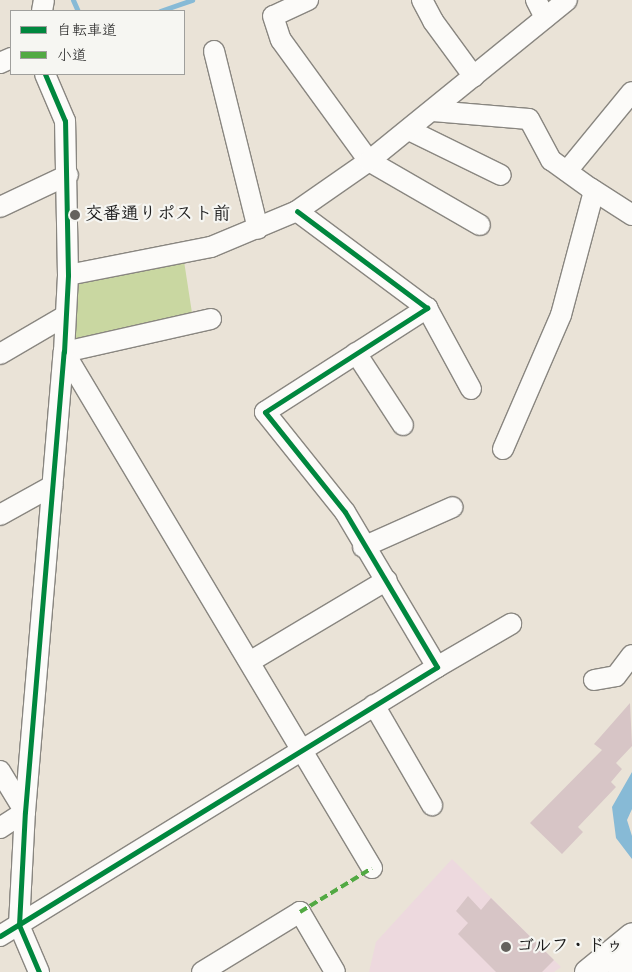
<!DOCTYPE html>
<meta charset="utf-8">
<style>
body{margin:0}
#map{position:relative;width:632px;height:972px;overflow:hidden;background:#eae3d7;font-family:"Indie Flower","Klee One",sans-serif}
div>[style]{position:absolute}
.built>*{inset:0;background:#edd9de}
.green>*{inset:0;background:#c9d7a1}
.water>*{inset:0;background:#87bad6}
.stream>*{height:5px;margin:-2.5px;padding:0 2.5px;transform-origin:2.5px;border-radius:2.5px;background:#87bad6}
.building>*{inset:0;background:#d7c5c6}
.roads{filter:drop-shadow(1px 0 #898680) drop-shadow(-1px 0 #898680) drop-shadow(0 1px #898680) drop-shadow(0 -1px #898680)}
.minor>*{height:20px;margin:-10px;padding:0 10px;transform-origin:10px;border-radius:10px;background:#fcfbf9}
.major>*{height:25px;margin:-12.5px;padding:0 12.5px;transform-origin:12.5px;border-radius:12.5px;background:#fcfbf9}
.quiet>*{height:4px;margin-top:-2px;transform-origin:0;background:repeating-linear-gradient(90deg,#52a943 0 8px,transparent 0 12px)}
.cycleway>*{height:5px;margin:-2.5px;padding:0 2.5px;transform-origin:2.5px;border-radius:2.5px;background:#00873e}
.dots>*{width:14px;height:14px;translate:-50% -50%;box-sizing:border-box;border:2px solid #f6f6f2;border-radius:50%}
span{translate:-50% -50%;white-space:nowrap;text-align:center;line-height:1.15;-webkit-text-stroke:4.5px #f6f6f2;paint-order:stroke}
.poi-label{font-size:18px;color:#1c1c1c;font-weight:700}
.left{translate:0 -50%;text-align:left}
.legend{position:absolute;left:10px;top:10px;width:175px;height:65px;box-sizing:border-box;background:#f6f6f2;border:1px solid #9f9f9c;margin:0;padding:6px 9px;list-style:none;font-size:15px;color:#1c1c1c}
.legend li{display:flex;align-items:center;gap:10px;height:25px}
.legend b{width:25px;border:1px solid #9f9f9c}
</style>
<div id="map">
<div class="built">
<i style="clip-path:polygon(452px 859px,561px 967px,554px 972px,369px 972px,376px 942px)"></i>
</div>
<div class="green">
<i style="clip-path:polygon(184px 261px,192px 313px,70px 345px,73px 282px)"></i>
</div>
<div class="water">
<i style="clip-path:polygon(632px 772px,632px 809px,627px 820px,632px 836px,632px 859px,616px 838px,612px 807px)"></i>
</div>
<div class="stream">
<i style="left:73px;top:0;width:12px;rotate:66deg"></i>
<i style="left:160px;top:11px;width:34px;rotate:-19deg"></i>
</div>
<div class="building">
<i style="clip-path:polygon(630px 703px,632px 746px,616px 763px,622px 769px,611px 782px,616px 787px,578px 827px,583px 832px,562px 854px,530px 823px,602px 750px,594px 744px)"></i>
<i style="clip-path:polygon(468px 896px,481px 910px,491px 898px,554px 960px,542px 972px,496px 972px,458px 934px,468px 923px,456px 911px)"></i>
</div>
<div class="roads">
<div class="minor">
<i style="left:308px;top:0;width:38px;rotate:155deg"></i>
<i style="left:273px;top:16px;width:25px;rotate:72deg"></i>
<i style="left:281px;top:40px;width:150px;rotate:54deg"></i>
<i style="left:369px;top:161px;width:128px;rotate:30deg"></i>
<i style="left:422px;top:0;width:24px;rotate:62deg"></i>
<i style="left:433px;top:21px;width:69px;rotate:53.8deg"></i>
<i style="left:536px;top:0;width:20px;rotate:63deg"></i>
<i style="left:42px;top:11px;width:11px;rotate:-80deg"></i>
<i style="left:214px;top:51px;width:183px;rotate:76.1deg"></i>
<i style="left:0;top:63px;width:12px;rotate:-24deg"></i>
<i style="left:433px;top:111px;width:96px;rotate:4.8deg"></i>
<i style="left:529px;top:119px;width:47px;rotate:61.8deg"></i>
<i style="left:551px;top:160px;width:53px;rotate:35.8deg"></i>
<i style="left:594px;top:191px;width:128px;rotate:104.9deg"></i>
<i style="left:561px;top:315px;width:146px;rotate:113.4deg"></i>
<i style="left:409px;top:130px;width:102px;rotate:26.1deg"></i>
<i style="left:567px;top:171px;width:102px;rotate:-50.6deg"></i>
<i style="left:590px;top:188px;width:50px;rotate:32.7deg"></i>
<i style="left:0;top:207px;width:75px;rotate:-25.2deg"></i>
<i style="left:68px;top:275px;width:146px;rotate:-11.1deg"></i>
<i style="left:211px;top:247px;width:93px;rotate:-22.7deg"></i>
<i style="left:297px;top:211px;width:88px;rotate:-34.8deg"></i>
<i style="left:369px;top:161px;width:255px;rotate:-39.1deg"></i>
<i style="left:427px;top:308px;width:92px;rotate:61.5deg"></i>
<i style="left:211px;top:319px;width:151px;rotate:167.3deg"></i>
<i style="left:64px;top:352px;width:601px;rotate:59.17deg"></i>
<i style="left:356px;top:353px;width:86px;rotate:56.9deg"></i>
<i style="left:0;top:354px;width:75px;rotate:-30.3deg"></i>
<i style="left:0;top:515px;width:60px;rotate:-29.1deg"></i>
<i style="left:363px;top:547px;width:98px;rotate:-24deg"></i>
<i style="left:251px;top:661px;width:158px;rotate:-30.8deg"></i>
<i style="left:437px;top:667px;width:86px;rotate:-30.2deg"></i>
<i style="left:594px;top:680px;width:22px;rotate:-10deg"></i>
<i style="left:616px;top:676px;width:26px;rotate:-53deg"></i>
<i style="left:374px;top:705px;width:116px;rotate:59.9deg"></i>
<i style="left:0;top:771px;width:48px;rotate:58.6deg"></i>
<i style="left:0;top:828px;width:30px;rotate:-33deg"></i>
<i style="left:0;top:936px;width:513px;rotate:-31.61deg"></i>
<i style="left:437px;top:667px;width:180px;rotate:-120.7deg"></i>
<i style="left:345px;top:512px;width:128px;rotate:-128.7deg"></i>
<i style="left:265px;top:412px;width:193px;rotate:-32.7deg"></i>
<i style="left:427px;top:308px;width:162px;rotate:-143.3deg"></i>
<i style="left:39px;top:972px;width:51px;rotate:-113.1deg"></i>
<i style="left:19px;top:925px;width:113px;rotate:-87deg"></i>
<i style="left:25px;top:812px;width:462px;rotate:-85.2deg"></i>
<i style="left:64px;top:352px;width:77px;rotate:-87deg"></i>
<i style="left:68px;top:275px;width:154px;rotate:-91.1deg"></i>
<i style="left:65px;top:121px;width:51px;rotate:-113.1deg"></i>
<i style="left:202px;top:972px;width:115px;rotate:-31.5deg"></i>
<i style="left:300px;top:912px;width:69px;rotate:59.7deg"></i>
</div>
<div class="major">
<i style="left:587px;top:972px;width:58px;rotate:-39.4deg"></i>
<i style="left:620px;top:972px;width:16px;rotate:-40deg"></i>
</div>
</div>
<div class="quiet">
<i style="left:300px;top:912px;width:84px;rotate:-31.4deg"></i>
</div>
<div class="cycleway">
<i style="left:0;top:936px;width:513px;rotate:-31.61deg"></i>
<i style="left:437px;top:667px;width:180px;rotate:-120.7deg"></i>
<i style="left:345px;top:512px;width:128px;rotate:-128.7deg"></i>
<i style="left:265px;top:412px;width:193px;rotate:-32.7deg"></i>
<i style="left:427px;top:308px;width:162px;rotate:-143.3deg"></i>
<i style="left:39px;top:972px;width:51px;rotate:-113.1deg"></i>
<i style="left:19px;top:925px;width:113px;rotate:-87deg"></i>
<i style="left:25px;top:812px;width:462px;rotate:-85.2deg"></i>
<i style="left:64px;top:352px;width:77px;rotate:-87deg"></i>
<i style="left:68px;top:275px;width:154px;rotate:-91.1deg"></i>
<i style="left:65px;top:121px;width:51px;rotate:-113.1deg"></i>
</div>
<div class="dots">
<i style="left:75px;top:215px;background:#64625d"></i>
<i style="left:506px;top:947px;background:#64625d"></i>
</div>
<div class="poi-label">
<span class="left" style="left:85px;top:215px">交番通りポスト前</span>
<span class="left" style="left:516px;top:947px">ゴルフ・ドゥ</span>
</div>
<ul class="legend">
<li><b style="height:6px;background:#00873e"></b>自転車道</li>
<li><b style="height:6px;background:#52a943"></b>小道</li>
</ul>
</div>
